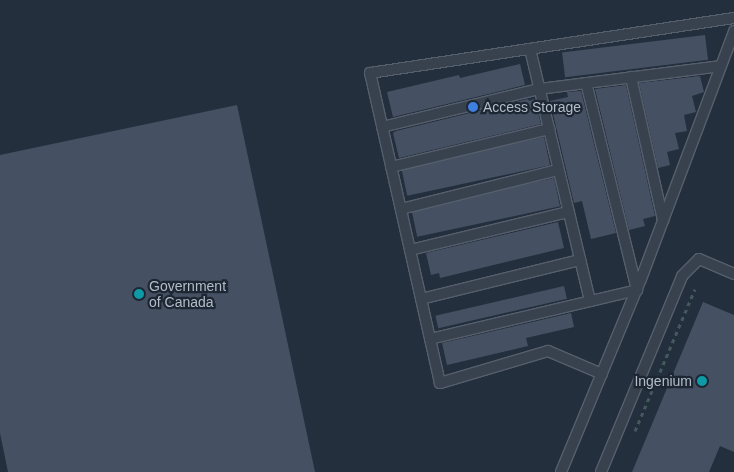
<!DOCTYPE html>
<style>
body{margin:0}
#map{position:relative;width:734px;height:472px;overflow:hidden;background:#242f3e;font-family:Arial,sans-serif}
div>[style]{position:absolute}
.building>*{inset:0;background:#455162;transform-origin:0 0}
.path>*{height:3px;margin-top:-1.5px;transform-origin:0;background:repeating-linear-gradient(90deg,#44595c 0 4px,transparent 0 8px)}
.roads{filter:drop-shadow(1px 0 #565f6c) drop-shadow(-1px 0 #565f6c) drop-shadow(0 1px #565f6c) drop-shadow(0 -1px #565f6c)}
.lane>*{height:10px;margin:-5px;padding:0 5px;transform-origin:5px;border-radius:5px;background:#38414e}
.dots>*{width:14px;height:14px;translate:-50% -50%;box-sizing:border-box;border:2px solid #1d2633;border-radius:50%}
span{translate:-50% -50%;white-space:nowrap;text-align:center;line-height:1.15;-webkit-text-stroke:4.5px #1d2633;paint-order:stroke}
.poi-label{font-size:14px;color:#b4bcc9}
.left{translate:0 -50%;text-align:left}
.right{translate:-100% -50%;text-align:right}
</style>
<div id="map">
<div class="building">
<i style="left:705px;top:35px;width:25px;height:144px;rotate:83deg"></i>
<i style="clip-path:polygon(520px 64px,525px 85px,393px 117px,387px 92px,459px 75px,460px 78px)"></i>
<i style="clip-path:polygon(700px 76px,704px 92px,692px 96px,696px 112px,684px 115px,687px 131px,675px 133px,679px 149px,667px 152px,670px 165px,658px 168px,639px 83px)"></i>
<i style="clip-path:polygon(626px 85px,655px 216px,643px 219px,645px 226px,629px 230px,595px 89px)"></i>
<i style="clip-path:polygon(581px 91px,616px 233px,591px 239px,582px 201px,574px 203px,550px 101px,568px 97px,567px 92px)"></i>
<i style="clip-path:polygon(528px 99px,529px 101px,534px 99px,536px 105px,541px 124px,399px 158px,393px 133px,396px 131px)"></i>
<i style="clip-path:polygon(237px 105px,315px 472px,8px 472px,0 433px,0 155px)"></i>
<i style="left:544px;top:137px;width:29px;height:146px;rotate:78deg"></i>
<i style="left:554px;top:178px;width:29px;height:146px;rotate:78deg"></i>
<i style="clip-path:polygon(558px 222px,564px 248px,440px 278px,439px 273px,431px 275px,426px 253px)"></i>
<i style="left:564px;top:286px;width:13px;height:132px;rotate:77deg"></i>
<i style="clip-path:polygon(703px 302px,734px 315px,734px 452px,720px 446px,709px 472px,632px 472px)"></i>
<i style="clip-path:polygon(571px 313px,574px 327px,526px 338px,528px 346px,447px 365px,442px 343px)"></i>
</div>
<div class="path">
<i style="left:635px;top:431px;width:154px;rotate:-67.1deg"></i>
</div>
<div class="roads">
<div class="lane">
<i style="left:530px;top:49px;width:259px;rotate:76.6deg"></i>
<i style="left:631px;top:77px;width:147px;rotate:77.4deg"></i>
<i style="left:382px;top:127px;width:162px;rotate:-13.6deg"></i>
<i style="left:539px;top:89px;width:183px;rotate:-7.2deg"></i>
<i style="left:391px;top:167px;width:163px;rotate:-13.5deg"></i>
<i style="left:401px;top:209px;width:162px;rotate:-14deg"></i>
<i style="left:410px;top:250px;width:163px;rotate:-13.5deg"></i>
<i style="left:421px;top:299px;width:164px;rotate:-13.8deg"></i>
<i style="left:430px;top:339px;width:213px;rotate:-13.3deg"></i>
<i style="left:637px;top:290px;width:213px;rotate:-103.8deg"></i>
<i style="left:602px;top:374px;width:59px;rotate:-156.9deg"></i>
<i style="left:548px;top:351px;width:113px;rotate:163.5deg"></i>
<i style="left:440px;top:383px;width:318px;rotate:-102.7deg"></i>
<i style="left:370px;top:73px;width:368px;rotate:-8.6deg"></i>
<i style="left:561px;top:472px;width:209px;rotate:-67.5deg"></i>
<i style="left:641px;top:279px;width:265px;rotate:-69.4deg"></i>
<i style="left:601px;top:472px;width:212px;rotate:-67.5deg"></i>
<i style="left:682px;top:276px;width:24px;rotate:-45deg"></i>
<i style="left:699px;top:259px;width:38px;rotate:23deg"></i>
</div>
</div>
<div class="dots">
<i style="left:473px;top:107px;background:#3f7fe0"></i>
<i style="left:139px;top:294px;background:#0f9aa8"></i>
<i style="left:702px;top:381px;background:#0f9aa8"></i>
</div>
<div class="poi-label">
<span class="left" style="left:483px;top:107px">Access Storage</span>
<span class="left" style="left:149px;top:294px">Government<br>of Canada</span>
<span class="right" style="left:692px;top:381px">Ingenium</span>
</div>
</div>
